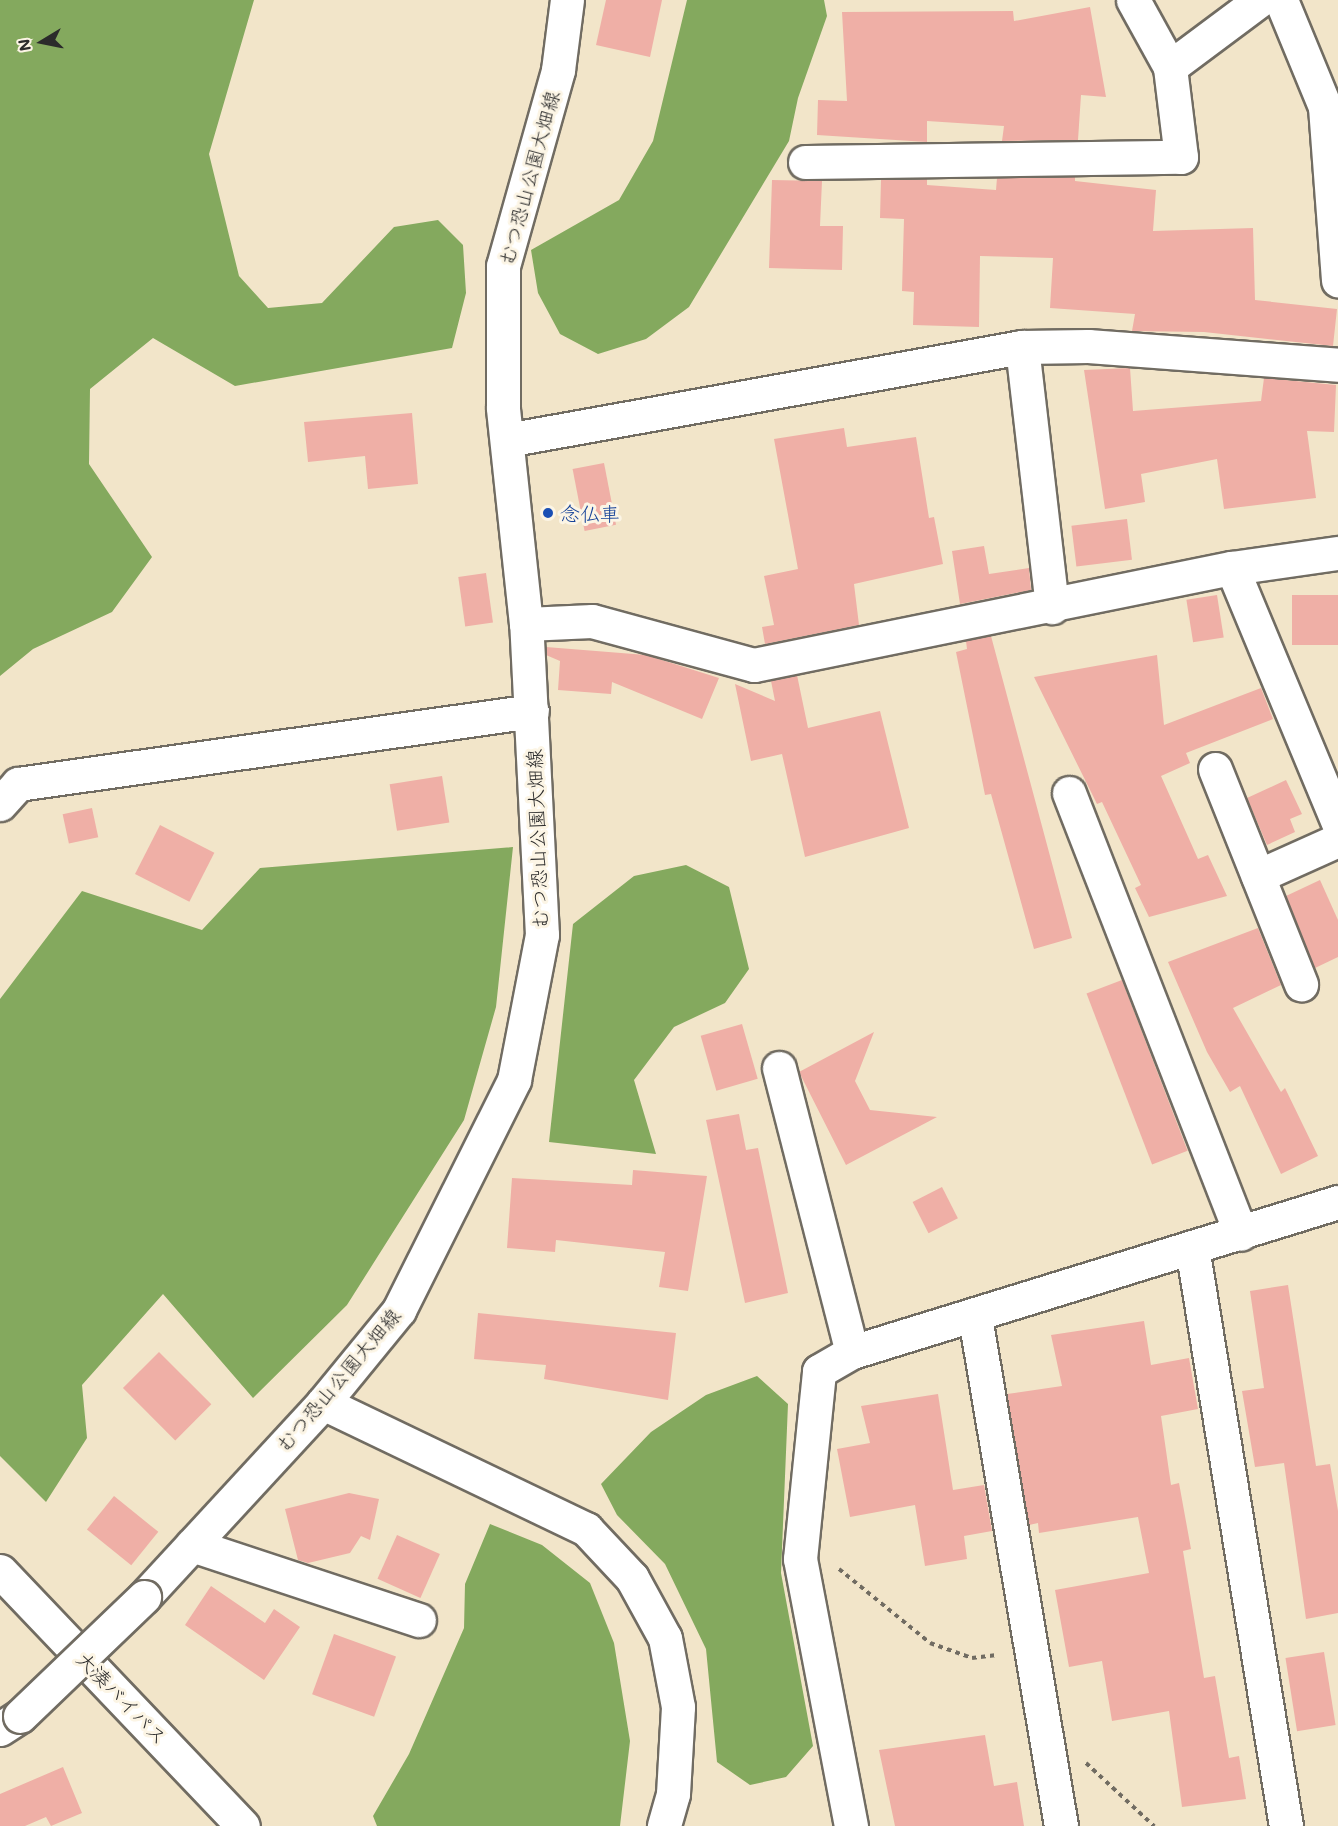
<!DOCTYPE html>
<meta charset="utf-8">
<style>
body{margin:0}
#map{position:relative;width:1338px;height:1826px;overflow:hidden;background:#f2e5c9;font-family:Mali,"Klee One",sans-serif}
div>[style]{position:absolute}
.forest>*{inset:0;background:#84a95e}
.building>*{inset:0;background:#efafa6;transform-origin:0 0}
.path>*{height:4px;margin-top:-2px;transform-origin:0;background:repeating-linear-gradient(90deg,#716c62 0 4.5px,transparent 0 9px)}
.roads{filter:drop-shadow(2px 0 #716c62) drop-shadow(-2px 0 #716c62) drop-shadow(0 2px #716c62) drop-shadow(0 -2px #716c62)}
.minor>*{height:33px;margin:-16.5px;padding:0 16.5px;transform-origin:16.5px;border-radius:16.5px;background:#fff}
.major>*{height:33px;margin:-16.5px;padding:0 16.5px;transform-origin:16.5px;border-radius:16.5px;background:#fff}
.highway>*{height:33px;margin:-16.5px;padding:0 16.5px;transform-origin:16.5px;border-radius:16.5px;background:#fff}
.bridges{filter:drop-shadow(2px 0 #716c62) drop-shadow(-2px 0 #716c62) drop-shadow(0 2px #716c62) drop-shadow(0 -2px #716c62)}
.major-bridge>*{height:33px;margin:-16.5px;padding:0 16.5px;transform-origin:16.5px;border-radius:16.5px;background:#fff}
.dots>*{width:16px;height:16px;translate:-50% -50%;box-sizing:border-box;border:3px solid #fcf5e5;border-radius:50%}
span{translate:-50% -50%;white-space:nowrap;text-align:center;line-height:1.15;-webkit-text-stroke:6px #fcf5e5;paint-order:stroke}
.street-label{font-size:20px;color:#2b2b2b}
.transit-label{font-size:20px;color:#164399}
.left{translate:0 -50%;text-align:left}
.north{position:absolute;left:12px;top:12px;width:60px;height:60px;-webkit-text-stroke:4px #fcf5e5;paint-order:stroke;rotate:260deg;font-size:16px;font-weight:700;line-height:24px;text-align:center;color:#2b2b2b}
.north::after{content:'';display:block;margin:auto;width:21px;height:27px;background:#2b2b2b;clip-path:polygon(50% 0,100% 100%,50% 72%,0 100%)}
</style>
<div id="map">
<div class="forest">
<i style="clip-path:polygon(0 0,254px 0,209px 154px,239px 276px,268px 308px,322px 303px,394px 227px,438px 220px,463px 245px,466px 293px,452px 348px,235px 386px,153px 338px,90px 389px,89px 464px,152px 557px,112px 612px,33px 649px,0 676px)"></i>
<i style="clip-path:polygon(687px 0,824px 0,827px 16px,798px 98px,789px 141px,689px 307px,646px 339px,598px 354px,560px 334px,538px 293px,531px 250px,619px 200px,653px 141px)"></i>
<i style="clip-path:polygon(513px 847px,496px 1007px,464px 1120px,347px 1305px,253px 1398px,163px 1294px,82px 1385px,87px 1438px,46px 1502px,0 1456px,0 999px,82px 891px,202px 930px,260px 868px)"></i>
<i style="clip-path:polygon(686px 865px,729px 887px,749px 969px,725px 1003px,674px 1027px,634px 1080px,656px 1154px,549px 1142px,573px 924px,634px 876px)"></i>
<i style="clip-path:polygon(757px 1376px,788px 1404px,781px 1573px,813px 1746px,786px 1777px,750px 1785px,717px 1762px,706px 1649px,665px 1564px,617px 1515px,601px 1484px,651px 1432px,706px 1395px)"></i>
<i style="clip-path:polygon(490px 1524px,542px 1545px,590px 1583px,614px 1643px,630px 1741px,620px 1826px,377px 1826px,373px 1816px,409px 1754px,464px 1628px,465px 1584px)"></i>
</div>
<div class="building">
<i style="clip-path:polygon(606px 0,662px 0,650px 57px,596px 45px)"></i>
<i style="clip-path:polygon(1090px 7px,1106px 97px,1081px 95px,1078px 140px,1002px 141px,1004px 126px,927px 121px,927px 142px,817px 135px,818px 100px,847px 101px,842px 12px,1013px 11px,1014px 21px)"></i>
<i style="clip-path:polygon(1075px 177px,1075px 181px,1156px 190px,1153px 231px,1253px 228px,1255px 300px,1337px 309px,1333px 346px,1204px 332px,1132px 331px,1135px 314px,1050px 308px,1053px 258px,980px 256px,979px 327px,913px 325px,914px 292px,902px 291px,904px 219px,880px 218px,881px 180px,927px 179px,927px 185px,996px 190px,997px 178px)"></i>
<i style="clip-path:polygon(772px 180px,822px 181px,820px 226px,843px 226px,842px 270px,769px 268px)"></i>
<i style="clip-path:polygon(1130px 368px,1133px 411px,1261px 401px,1264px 378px,1336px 385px,1334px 432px,1307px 431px,1316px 498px,1224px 509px,1217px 459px,1141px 474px,1145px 502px,1105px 509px,1084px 370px)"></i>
<i style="clip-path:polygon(412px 413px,418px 484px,368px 489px,365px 456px,308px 462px,304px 422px)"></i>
<i style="clip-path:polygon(844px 428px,847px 447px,916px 437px,929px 518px,934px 517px,943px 564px,854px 584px,859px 625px,765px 644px,762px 627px,774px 625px,764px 576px,798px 569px,774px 439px)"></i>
<i style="left:604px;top:463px;width:63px;height:32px;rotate:79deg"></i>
<i style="left:1127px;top:519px;width:41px;height:56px;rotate:83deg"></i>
<i style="clip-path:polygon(984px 546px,989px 574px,1029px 568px,1031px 590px,960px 604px,952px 551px)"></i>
<i style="left:486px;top:573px;width:50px;height:28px;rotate:82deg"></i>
<i style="left:1217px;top:595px;width:43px;height:31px;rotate:81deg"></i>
<i style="left:1338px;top:595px;width:50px;height:46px;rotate:90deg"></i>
<i style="clip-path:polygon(991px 636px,1072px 938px,1034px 949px,991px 794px,985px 795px,956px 652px,967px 649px,966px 641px)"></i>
<i style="clip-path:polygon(546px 647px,646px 655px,719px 678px,702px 719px,612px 682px,611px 694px,558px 690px,560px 661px,546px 655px)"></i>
<i style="clip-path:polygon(1157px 655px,1164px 725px,1261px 688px,1273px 719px,1186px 753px,1190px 763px,1161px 776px,1198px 859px,1208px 855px,1227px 896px,1149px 917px,1135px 888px,1141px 885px,1102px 802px,1097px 804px,1034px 677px)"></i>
<i style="clip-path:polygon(797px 675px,808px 728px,880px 711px,909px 828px,805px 857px,782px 754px,751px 761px,735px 684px,775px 701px,771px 681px)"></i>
<i style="left:442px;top:776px;width:47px;height:53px;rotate:81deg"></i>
<i style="clip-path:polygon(1286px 780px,1302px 814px,1290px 819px,1295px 832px,1267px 845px,1247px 798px)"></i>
<i style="left:92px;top:808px;width:30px;height:30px;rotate:78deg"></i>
<i style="left:160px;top:825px;width:61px;height:55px;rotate:27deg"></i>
<i style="clip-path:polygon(1320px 880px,1338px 920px,1338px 957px,1315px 968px,1286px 896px)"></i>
<i style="clip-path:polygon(1258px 928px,1281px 985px,1233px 1008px,1281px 1092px,1285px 1088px,1318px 1156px,1281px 1174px,1240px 1086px,1230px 1092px,1207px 1052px,1168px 962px)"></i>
<i style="left:1122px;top:980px;width:183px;height:38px;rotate:69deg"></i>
<i style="left:742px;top:1024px;width:57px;height:43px;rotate:74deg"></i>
<i style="clip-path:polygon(874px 1032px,855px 1081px,870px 1110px,937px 1117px,846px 1165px,799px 1072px)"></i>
<i style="clip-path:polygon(739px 1114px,746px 1150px,758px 1148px,788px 1293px,745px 1303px,706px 1120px)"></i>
<i style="clip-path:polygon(633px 1170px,707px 1176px,688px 1291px,659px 1287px,665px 1252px,556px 1240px,555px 1252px,507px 1248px,512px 1178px,632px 1185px)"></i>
<i style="left:942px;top:1187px;width:35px;height:33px;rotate:63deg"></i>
<i style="clip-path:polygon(1288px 1285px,1316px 1466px,1330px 1464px,1338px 1511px,1338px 1613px,1306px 1619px,1284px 1463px,1255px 1467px,1242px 1391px,1264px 1388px,1250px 1291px)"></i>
<i style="clip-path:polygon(478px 1313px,676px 1333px,668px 1400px,544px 1379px,546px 1365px,474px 1359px)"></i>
<i style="clip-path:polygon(1144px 1321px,1151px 1365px,1189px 1358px,1198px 1409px,1161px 1416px,1171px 1485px,1179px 1483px,1191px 1549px,1183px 1551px,1204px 1678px,1215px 1676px,1229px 1758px,1239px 1756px,1246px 1799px,1182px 1807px,1169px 1711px,1112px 1721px,1102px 1661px,1069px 1667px,1055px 1590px,1149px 1573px,1138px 1517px,1039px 1533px,1038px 1523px,1029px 1525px,1007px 1394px,1062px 1386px,1051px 1335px)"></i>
<i style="left:159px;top:1352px;width:74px;height:51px;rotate:45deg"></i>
<i style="clip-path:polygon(938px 1394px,953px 1490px,984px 1485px,992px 1531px,964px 1536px,967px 1559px,925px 1566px,915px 1505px,850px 1517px,837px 1449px,870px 1443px,861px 1406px)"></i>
<i style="clip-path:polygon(349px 1493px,379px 1499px,370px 1540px,361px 1536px,350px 1553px,308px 1563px,298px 1560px,285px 1509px)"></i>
<i style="left:114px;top:1496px;width:57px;height:43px;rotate:39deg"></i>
<i style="left:397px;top:1535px;width:47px;height:48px;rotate:24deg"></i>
<i style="clip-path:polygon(211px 1586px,265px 1623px,274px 1609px,300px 1627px,264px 1680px,185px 1625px)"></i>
<i style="left:334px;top:1634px;width:66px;height:64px;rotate:20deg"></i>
<i style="left:1324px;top:1652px;width:74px;height:39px;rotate:81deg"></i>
<i style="clip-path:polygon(985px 1735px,994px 1786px,1017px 1782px,1024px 1826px,895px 1826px,879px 1750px)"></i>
<i style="clip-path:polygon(63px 1767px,82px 1813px,51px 1826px,46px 1817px,25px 1826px,0 1826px,0 1794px)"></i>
</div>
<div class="path">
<i style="left:839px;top:1569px;width:117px;rotate:39.1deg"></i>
<i style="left:930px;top:1643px;width:45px;rotate:19.7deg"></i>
<i style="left:972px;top:1658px;width:25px;rotate:-7deg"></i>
<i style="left:1086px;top:1763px;width:93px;rotate:42.8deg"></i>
</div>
<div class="roads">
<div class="minor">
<i style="left:1133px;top:0;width:77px;rotate:61.1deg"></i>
<i style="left:1281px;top:0;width:116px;rotate:67.6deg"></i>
<i style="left:1325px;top:107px;width:174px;rotate:85.7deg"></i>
<i style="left:805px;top:162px;width:376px;rotate:-0.8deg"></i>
<i style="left:1181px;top:157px;width:91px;rotate:-97deg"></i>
<i style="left:1170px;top:67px;width:112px;rotate:-36.7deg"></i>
<i style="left:1022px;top:347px;width:66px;rotate:-0.9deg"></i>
<i style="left:1088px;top:346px;width:251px;rotate:4.3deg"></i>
<i style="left:507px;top:440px;width:523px;rotate:-10.24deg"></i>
<i style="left:1022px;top:347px;width:262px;rotate:83.4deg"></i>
<i style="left:1232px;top:568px;width:107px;rotate:-8.1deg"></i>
<i style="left:526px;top:624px;width:66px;rotate:-2.6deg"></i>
<i style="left:592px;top:621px;width:168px;rotate:15.2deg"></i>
<i style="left:754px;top:665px;width:488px;rotate:-11.5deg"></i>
<i style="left:1232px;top:568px;width:276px;rotate:67.4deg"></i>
<i style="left:1215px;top:769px;width:232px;rotate:68.2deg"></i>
<i style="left:1069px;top:793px;width:473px;rotate:68.7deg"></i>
<i style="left:0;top:804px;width:27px;rotate:-48deg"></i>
<i style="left:18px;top:784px;width:519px;rotate:-8.08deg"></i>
<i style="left:1258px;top:876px;width:88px;rotate:-24.2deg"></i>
<i style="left:779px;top:1068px;width:293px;rotate:75.6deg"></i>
<i style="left:1192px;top:1247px;width:587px;rotate:80.78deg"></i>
<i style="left:975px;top:1317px;width:516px;rotate:80.41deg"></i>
<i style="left:192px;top:1545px;width:239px;rotate:18.3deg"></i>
<i style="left:851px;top:1826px;width:272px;rotate:-100.8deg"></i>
<i style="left:800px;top:1559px;width:189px;rotate:-84.2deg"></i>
<i style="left:819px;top:1371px;width:38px;rotate:-30deg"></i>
<i style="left:852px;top:1352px;width:509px;rotate:-17.15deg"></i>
</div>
<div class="major">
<i style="left:323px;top:1403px;width:292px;rotate:25.6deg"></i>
<i style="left:586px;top:1529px;width:67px;rotate:46.8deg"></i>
<i style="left:632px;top:1578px;width:68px;rotate:61.2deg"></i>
<i style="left:665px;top:1638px;width:70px;rotate:79.3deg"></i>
<i style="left:678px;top:1707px;width:87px;rotate:93.3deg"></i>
<i style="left:673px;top:1794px;width:33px;rotate:106deg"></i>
<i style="left:144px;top:1597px;width:264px;rotate:-47.3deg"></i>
<i style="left:323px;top:1403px;width:120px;rotate:-50.7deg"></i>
<i style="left:399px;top:1310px;width:257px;rotate:-63.4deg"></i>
<i style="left:514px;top:1080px;width:148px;rotate:-79.1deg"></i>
<i style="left:542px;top:935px;width:311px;rotate:-92.9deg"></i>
<i style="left:526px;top:624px;width:218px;rotate:-96.1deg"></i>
<i style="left:503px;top:407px;width:141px;rotate:-90deg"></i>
<i style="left:503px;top:266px;width:204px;rotate:-74.3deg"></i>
<i style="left:558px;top:70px;width:71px;rotate:-82.7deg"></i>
<i style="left:0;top:1729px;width:24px;rotate:-33deg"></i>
</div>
<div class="highway">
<i style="left:0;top:1571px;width:352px;rotate:46.4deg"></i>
</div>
</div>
<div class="bridges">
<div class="major-bridge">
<i style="left:20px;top:1716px;width:172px;rotate:-43.8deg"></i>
</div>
</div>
<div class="dots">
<i style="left:548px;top:513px;background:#1a4fb4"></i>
</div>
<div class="street-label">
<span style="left:529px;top:178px;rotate:-75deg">むつ恐山公園大畑線</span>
<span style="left:537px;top:839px;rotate:-92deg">むつ恐山公園大畑線</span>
<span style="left:338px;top:1380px;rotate:-50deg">むつ恐山公園大畑線</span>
<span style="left:122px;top:1698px;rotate:46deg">大湊バイパス</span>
</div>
<div class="transit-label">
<span class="left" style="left:560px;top:513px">念仏車</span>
</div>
<div class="north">N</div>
</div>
